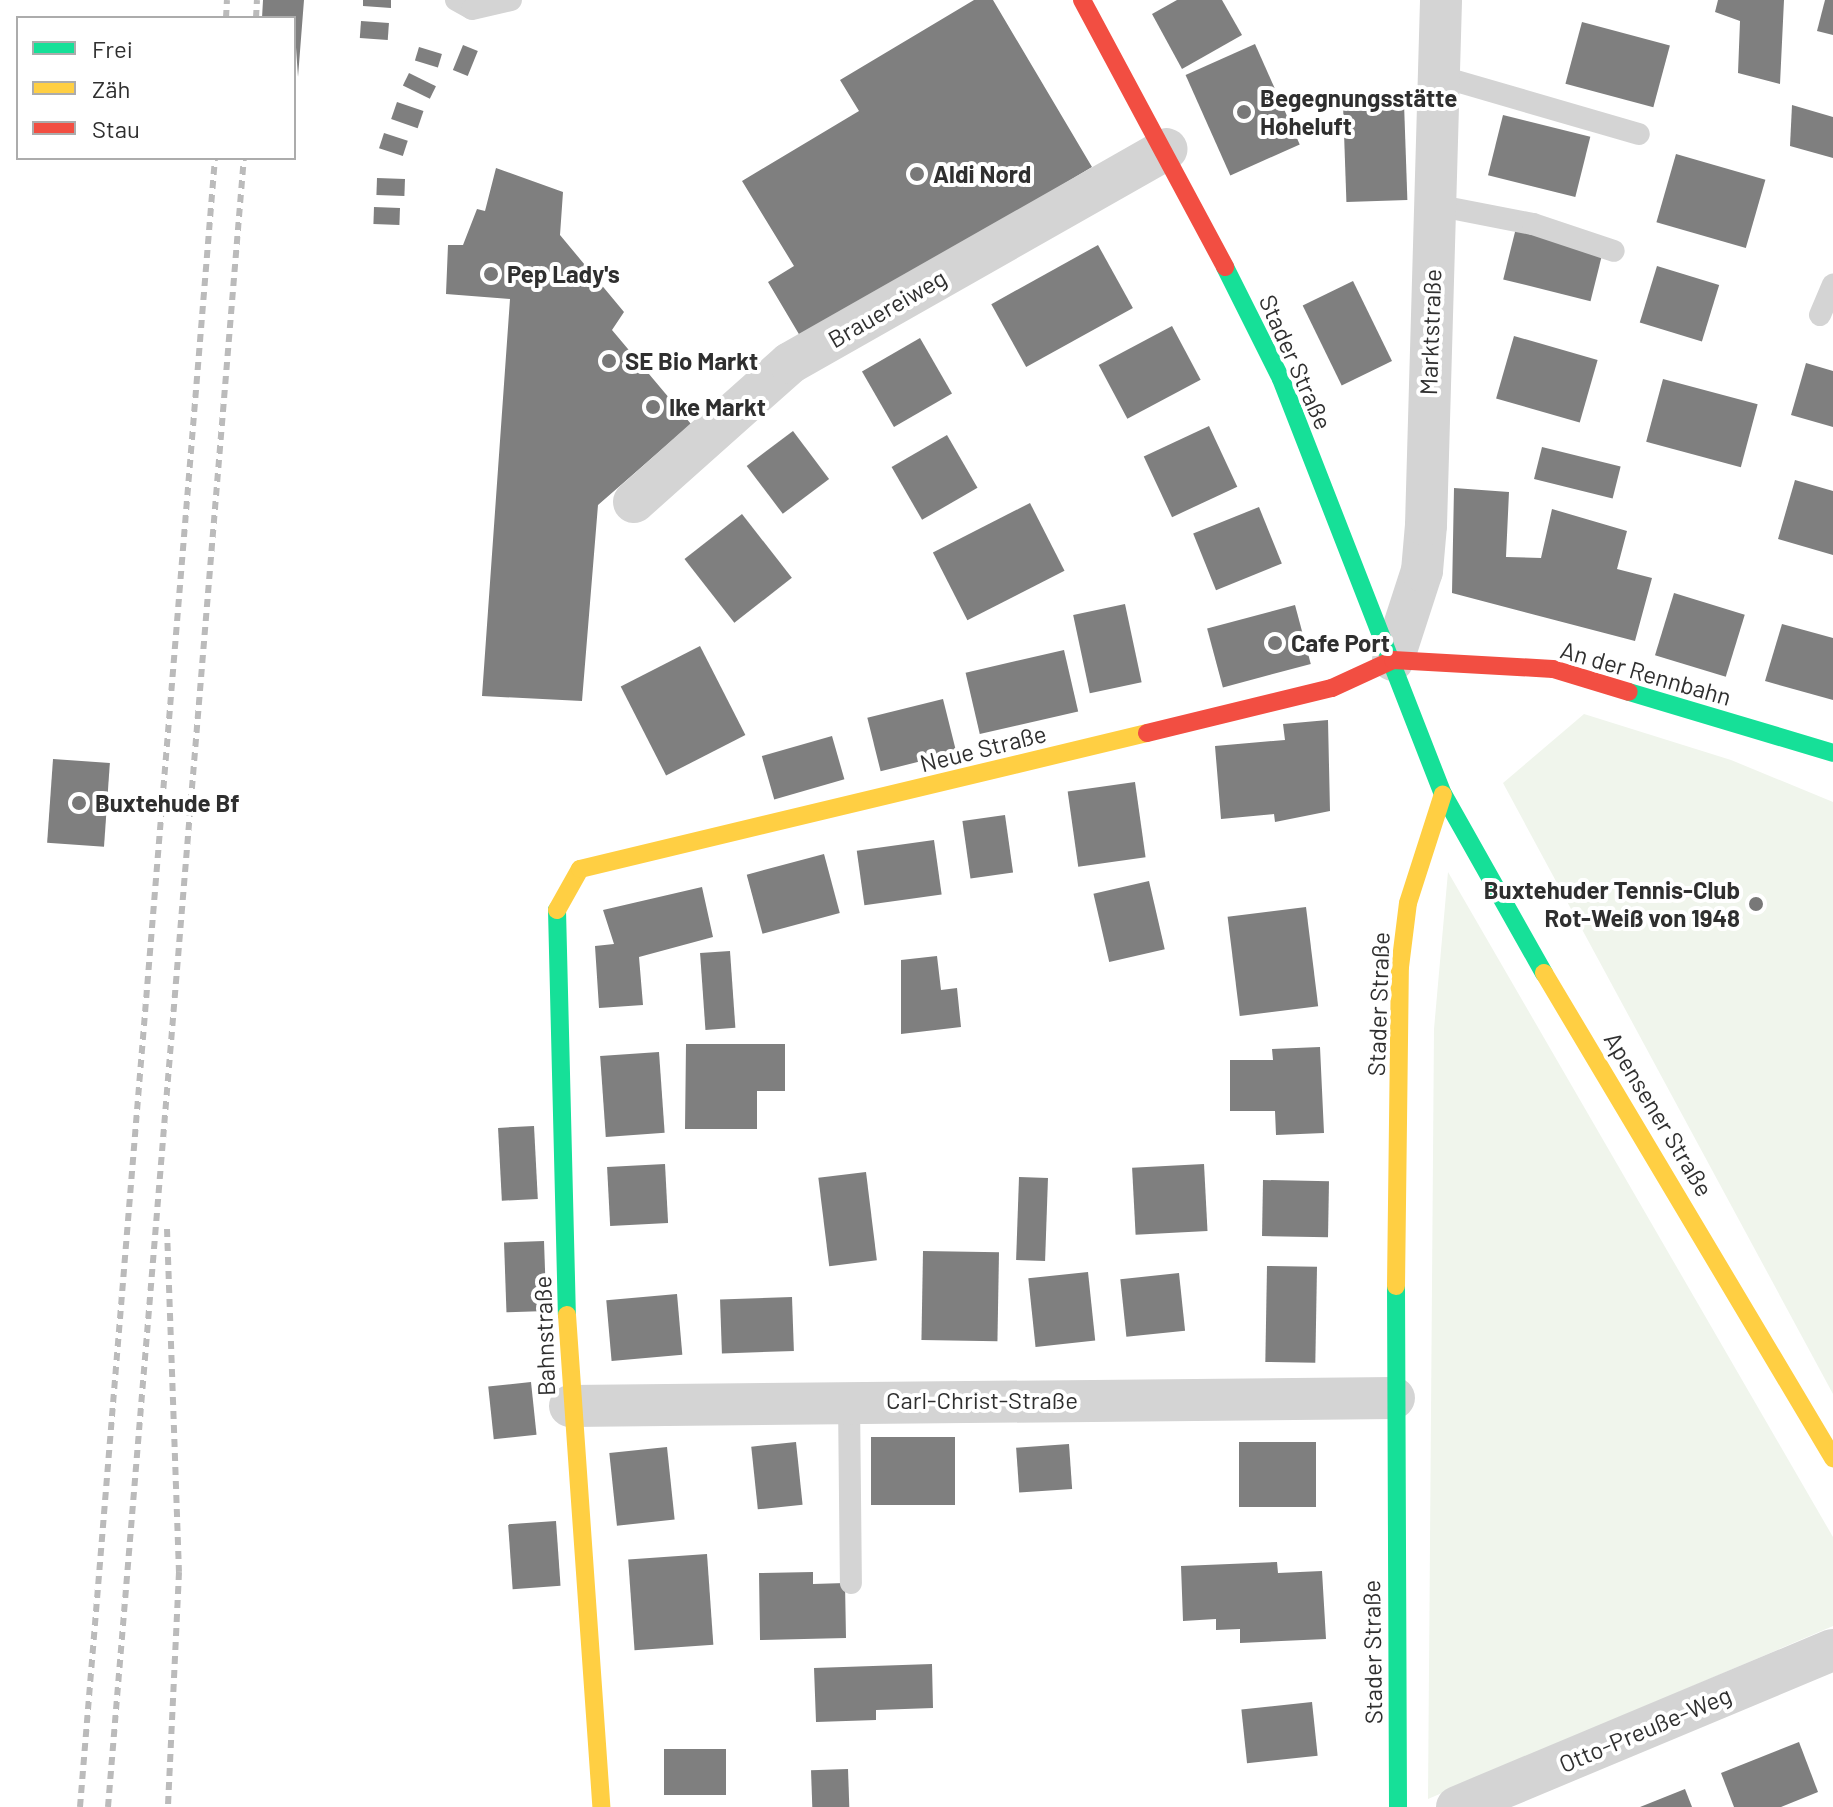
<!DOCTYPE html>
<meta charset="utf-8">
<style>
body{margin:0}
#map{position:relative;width:1833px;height:1807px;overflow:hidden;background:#fff;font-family:Barlow,sans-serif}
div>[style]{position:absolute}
.green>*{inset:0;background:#f0f5ec}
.building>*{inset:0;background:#7f7f7f;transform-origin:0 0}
.lane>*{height:22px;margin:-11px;padding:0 11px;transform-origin:11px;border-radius:11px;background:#d4d4d4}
.street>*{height:42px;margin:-21px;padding:0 21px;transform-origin:21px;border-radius:21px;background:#d4d4d4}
.fast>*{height:18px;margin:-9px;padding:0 9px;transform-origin:9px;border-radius:9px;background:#16e098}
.slow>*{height:18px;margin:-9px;padding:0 9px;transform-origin:9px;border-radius:9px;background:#ffcf43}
.jam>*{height:18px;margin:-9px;padding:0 9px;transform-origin:9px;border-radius:9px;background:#f24e42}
.rail>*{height:6px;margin-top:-3px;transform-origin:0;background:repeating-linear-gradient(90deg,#bbb 0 8px,transparent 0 14px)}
.dots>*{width:22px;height:22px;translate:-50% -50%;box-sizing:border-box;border:4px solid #fff;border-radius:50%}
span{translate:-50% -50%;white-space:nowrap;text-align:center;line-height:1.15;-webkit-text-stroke:8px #fff;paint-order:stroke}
.poi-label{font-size:24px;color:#2f2f2f;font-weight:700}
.left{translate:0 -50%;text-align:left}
.right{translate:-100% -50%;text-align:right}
.street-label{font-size:24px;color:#2f2f2f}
.legend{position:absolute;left:16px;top:16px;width:280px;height:144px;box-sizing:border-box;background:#fff;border:2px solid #acacac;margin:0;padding:10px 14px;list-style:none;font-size:24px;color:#2f2f2f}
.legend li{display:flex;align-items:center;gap:16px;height:40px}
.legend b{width:40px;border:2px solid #acacac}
</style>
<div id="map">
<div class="green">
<i style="clip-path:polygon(1584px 714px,1731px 760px,1833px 802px,1833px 1394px,1503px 783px)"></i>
<i style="clip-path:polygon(1448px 872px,1833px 1537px,1833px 1626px,1428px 1799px,1434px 1029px)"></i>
</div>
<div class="building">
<i style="clip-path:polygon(263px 0,304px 0,298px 77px,294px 18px,262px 18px)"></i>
<i style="clip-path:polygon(363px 0,391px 0,391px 8px,363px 6px)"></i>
<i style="clip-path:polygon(974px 0,993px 0,1092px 167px,803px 341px,768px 282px,794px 266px,742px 181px,859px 111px,840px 80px)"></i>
<i style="clip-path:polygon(1177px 0,1222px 0,1242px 35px,1182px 69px,1152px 14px)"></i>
<i style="clip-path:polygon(1718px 0,1784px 0,1780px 84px,1738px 73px,1740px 21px,1715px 12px)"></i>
<i style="clip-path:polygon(1825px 0,1833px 0,1833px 35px,1817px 31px)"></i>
<i style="left:361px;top:21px;width:28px;height:17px;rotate:4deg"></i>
<i style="left:1582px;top:22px;width:91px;height:64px;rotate:15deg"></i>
<i style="left:1255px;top:44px;width:110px;height:76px;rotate:66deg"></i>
<i style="left:463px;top:45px;width:16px;height:27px;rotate:22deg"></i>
<i style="left:419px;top:47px;width:24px;height:14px;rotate:17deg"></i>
<i style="left:409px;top:73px;width:30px;height:14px;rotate:26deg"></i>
<i style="left:397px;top:102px;width:28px;height:18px;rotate:19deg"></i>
<i style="left:1404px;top:103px;width:97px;height:61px;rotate:88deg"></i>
<i style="clip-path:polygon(1792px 105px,1833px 117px,1833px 158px,1790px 146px)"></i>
<i style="left:1503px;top:115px;width:90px;height:62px;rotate:14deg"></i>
<i style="left:384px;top:133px;width:25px;height:16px;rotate:18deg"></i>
<i style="left:1676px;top:154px;width:93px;height:71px;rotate:16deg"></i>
<i style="clip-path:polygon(496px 168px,563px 192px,560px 235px,624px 312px,612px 330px,691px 424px,598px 505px,582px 701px,482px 696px,510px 299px,446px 294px,448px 245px,463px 245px,477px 209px,485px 211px)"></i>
<i style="left:377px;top:178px;width:28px;height:17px;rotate:2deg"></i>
<i style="left:374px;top:207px;width:26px;height:17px;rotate:2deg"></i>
<i style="left:1516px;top:228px;width:90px;height:53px;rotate:14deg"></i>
<i style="left:1098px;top:245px;width:72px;height:122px;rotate:61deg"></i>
<i style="left:1657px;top:266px;width:65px;height:59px;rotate:17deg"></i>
<i style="left:1353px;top:281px;width:89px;height:56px;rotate:64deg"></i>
<i style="left:1172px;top:326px;width:61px;height:83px;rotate:62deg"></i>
<i style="left:1514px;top:336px;width:87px;height:65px;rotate:16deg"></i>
<i style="left:920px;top:338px;width:64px;height:67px;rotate:60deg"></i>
<i style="clip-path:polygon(1806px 363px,1833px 371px,1833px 427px,1791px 415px)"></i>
<i style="left:1663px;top:379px;width:98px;height:65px;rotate:15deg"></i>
<i style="left:1209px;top:426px;width:67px;height:72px;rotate:65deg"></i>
<i style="left:793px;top:431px;width:60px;height:58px;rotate:53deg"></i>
<i style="left:947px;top:435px;width:61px;height:64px;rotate:60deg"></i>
<i style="left:1542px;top:447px;width:81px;height:33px;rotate:14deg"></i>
<i style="clip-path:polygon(1795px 480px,1833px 491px,1833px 555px,1778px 539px)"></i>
<i style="clip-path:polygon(1454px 488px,1509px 492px,1506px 557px,1541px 558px,1552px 509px,1627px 531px,1617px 569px,1652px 578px,1635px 641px,1452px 593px)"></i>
<i style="left:1030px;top:503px;width:76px;height:109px;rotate:63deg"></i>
<i style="left:1259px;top:507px;width:61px;height:71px;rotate:68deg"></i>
<i style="left:742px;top:514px;width:81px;height:73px;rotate:52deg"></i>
<i style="left:1674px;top:593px;width:74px;height:65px;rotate:17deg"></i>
<i style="left:1125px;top:604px;width:80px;height:53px;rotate:78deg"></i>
<i style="left:1295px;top:605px;width:61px;height:91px;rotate:75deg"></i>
<i style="clip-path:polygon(1782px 624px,1833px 638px,1833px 700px,1765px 681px)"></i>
<i style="left:700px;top:646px;width:100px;height:89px;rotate:63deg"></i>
<i style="left:1064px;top:650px;width:63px;height:101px;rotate:77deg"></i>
<i style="left:943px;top:699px;width:55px;height:78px;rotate:76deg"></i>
<i style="clip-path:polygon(1328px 720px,1330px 811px,1275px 822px,1274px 814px,1221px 819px,1215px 746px,1285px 740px,1283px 724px)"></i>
<i style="left:832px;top:736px;width:45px;height:73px;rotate:74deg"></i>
<i style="left:53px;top:759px;width:57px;height:84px;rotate:4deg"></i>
<i style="left:1135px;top:782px;width:76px;height:68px;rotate:82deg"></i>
<i style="left:1005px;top:815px;width:58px;height:43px;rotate:82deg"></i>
<i style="left:934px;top:840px;width:55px;height:78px;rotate:82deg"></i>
<i style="left:824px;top:854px;width:61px;height:80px;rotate:75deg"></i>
<i style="left:1149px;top:881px;width:70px;height:57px;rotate:77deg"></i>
<i style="clip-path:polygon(702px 887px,713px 937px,639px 957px,643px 1005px,599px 1008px,595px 946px,614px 944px,603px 910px)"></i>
<i style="left:1306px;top:907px;width:100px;height:79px;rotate:83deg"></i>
<i style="left:730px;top:951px;width:77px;height:30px;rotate:86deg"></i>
<i style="clip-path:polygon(937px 956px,941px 990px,957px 988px,961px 1027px,901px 1034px,901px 960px)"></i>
<i style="clip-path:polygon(686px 1044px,785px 1044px,785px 1091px,757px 1091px,757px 1129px,685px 1129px)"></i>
<i style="clip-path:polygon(1320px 1047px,1324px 1133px,1276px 1135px,1275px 1111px,1230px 1111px,1230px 1060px,1273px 1060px,1272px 1049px)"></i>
<i style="left:659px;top:1052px;width:81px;height:59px;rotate:86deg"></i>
<i style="left:534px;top:1126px;width:73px;height:36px;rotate:87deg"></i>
<i style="left:665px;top:1164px;width:59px;height:58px;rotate:87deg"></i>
<i style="left:1204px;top:1164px;width:67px;height:72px;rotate:87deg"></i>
<i style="left:866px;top:1172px;width:89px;height:48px;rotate:83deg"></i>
<i style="left:1019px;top:1177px;width:29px;height:83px;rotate:2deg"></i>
<i style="left:1263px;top:1180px;width:66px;height:56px;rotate:1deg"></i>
<i style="left:544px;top:1241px;width:70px;height:40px;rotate:88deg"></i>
<i style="left:923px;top:1251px;width:76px;height:89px;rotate:1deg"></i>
<i style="left:1267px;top:1266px;width:50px;height:96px;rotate:1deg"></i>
<i style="left:1088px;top:1272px;width:69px;height:60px;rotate:84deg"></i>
<i style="left:1179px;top:1273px;width:58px;height:59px;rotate:84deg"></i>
<i style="left:677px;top:1294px;width:61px;height:71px;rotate:85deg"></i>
<i style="left:792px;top:1297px;width:54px;height:72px;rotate:88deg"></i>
<i style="left:531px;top:1382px;width:53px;height:43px;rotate:84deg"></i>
<i style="left:871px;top:1437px;width:84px;height:68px"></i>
<i style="left:796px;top:1442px;width:63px;height:45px;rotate:84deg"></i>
<i style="left:1239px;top:1442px;width:77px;height:65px"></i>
<i style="left:1069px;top:1444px;width:45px;height:53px;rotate:86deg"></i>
<i style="left:667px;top:1447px;width:73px;height:58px;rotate:84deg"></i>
<i style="left:556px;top:1521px;width:65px;height:48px;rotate:86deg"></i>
<i style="left:707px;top:1554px;width:91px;height:79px;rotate:86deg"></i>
<i style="clip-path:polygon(1277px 1562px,1278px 1573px,1322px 1571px,1326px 1639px,1240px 1643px,1240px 1629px,1216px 1630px,1216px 1619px,1183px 1621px,1181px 1566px)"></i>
<i style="clip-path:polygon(813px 1572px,813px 1584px,845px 1583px,846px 1638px,760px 1640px,759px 1573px)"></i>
<i style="clip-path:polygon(932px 1664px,933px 1708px,876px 1710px,876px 1720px,816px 1722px,814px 1668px)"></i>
<i style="left:1312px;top:1702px;width:54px;height:71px;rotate:84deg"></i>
<i style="clip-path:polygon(1799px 1742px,1818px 1792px,1781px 1807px,1734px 1807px,1721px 1773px)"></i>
<i style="left:664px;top:1749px;width:62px;height:46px"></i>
<i style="left:848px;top:1769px;width:38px;height:37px;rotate:88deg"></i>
<i style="clip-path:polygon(1685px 1789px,1692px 1807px,1640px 1807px)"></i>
</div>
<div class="lane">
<i style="left:456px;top:0;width:18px;rotate:29deg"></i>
<i style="left:472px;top:9px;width:40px;rotate:-13deg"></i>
<i style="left:1439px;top:76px;width:208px;rotate:16.2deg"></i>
<i style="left:1435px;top:205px;width:100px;rotate:11deg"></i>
<i style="left:1533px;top:224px;width:85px;rotate:18.4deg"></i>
<i style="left:1820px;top:315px;width:33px;rotate:-67deg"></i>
<i style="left:849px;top:1401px;width:182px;rotate:89.4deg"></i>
</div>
<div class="street">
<i style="left:634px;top:502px;width:209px;rotate:-41.7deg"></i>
<i style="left:790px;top:363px;width:433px;rotate:-29.6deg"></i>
<i style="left:1393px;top:660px;width:94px;rotate:-72deg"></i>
<i style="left:1422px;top:571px;width:46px;rotate:-85deg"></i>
<i style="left:1426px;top:525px;width:525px;rotate:-88.36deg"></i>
<i style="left:570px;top:1406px;width:824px;rotate:-0.56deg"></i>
<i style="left:1457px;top:1807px;width:407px;rotate:-22.7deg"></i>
</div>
<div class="fast">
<i style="left:1225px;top:267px;width:125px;rotate:63.4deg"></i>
<i style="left:1281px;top:379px;width:445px;rotate:68.7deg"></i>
<i style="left:1443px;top:794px;width:206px;rotate:60.6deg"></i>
<i style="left:1629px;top:692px;width:213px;rotate:16.6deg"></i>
<i style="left:557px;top:910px;width:405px;rotate:88.6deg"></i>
<i style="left:1396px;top:1286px;width:521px;rotate:89.78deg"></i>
</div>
<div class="slow">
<i style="left:557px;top:910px;width:47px;rotate:-60.7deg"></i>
<i style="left:580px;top:869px;width:583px;rotate:-13.49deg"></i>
<i style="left:1544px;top:973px;width:565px;rotate:59.21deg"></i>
<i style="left:1396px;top:1286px;width:319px;rotate:-89.3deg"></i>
<i style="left:1400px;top:967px;width:64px;rotate:-82.9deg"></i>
<i style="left:1408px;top:903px;width:114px;rotate:-72.2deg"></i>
<i style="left:567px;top:1315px;width:493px;rotate:86deg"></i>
</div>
<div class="jam">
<i style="left:1082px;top:0;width:303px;rotate:61.8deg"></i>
<i style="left:1147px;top:733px;width:190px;rotate:-13.7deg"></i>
<i style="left:1332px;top:688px;width:67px;rotate:-24.7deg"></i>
<i style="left:1393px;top:660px;width:160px;rotate:3.2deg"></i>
<i style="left:1553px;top:669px;width:79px;rotate:16.8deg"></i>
</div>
<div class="rail">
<i style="left:226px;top:18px;width:18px;rotate:-87deg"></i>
<i style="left:256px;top:18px;width:18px;rotate:-87deg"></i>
<i style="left:167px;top:1229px;width:343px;rotate:88deg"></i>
<i style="left:179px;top:1572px;width:235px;rotate:92.7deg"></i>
<i style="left:80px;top:1807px;width:1655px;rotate:-85.32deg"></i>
<i style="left:108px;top:1807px;width:1655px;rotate:-85.29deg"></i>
</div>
<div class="dots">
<i style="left:1244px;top:112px;background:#787878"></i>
<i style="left:917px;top:174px;background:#787878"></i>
<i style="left:491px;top:274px;background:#787878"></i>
<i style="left:609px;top:361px;background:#787878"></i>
<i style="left:653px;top:407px;background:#787878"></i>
<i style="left:1275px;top:643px;background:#787878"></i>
<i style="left:79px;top:803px;background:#787878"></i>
<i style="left:1756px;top:904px;background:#787878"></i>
</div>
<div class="poi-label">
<span class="left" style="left:1260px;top:112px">Begegnungsstätte<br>Hoheluft</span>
<span class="left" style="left:933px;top:174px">Aldi Nord</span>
<span class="left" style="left:507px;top:274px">Pep Lady's</span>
<span class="left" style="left:625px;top:361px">SE Bio Markt</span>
<span class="left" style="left:669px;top:407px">Ike Markt</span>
<span class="left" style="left:1291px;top:643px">Cafe Port</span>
<span class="left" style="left:95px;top:803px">Buxtehude Bf</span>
<span class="right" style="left:1740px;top:904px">Buxtehuder Tennis-Club<br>Rot-Weiß von 1948</span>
</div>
<div class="street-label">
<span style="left:887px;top:308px;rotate:-30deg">Brauereiweg</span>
<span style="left:1430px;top:332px;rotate:-88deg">Marktstraße</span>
<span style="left:1296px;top:362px;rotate:66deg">Stader Straße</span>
<span style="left:1646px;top:673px;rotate:16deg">An der Rennbahn</span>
<span style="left:983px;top:748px;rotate:-14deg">Neue Straße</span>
<span style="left:1378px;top:1004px;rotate:-88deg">Stader Straße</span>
<span style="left:1659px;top:1114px;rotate:59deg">Apensener Straße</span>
<span style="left:544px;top:1336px;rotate:-92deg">Bahnstraße</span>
<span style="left:982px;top:1400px">Carl-Christ-Straße</span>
<span style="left:1372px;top:1652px;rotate:-91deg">Stader Straße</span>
<span style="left:1645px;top:1729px;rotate:-23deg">Otto-Preuße-Weg</span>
</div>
<ul class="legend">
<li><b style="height:10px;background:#16e098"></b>Frei</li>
<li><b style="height:10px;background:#ffcf43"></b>Zäh</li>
<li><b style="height:10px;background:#f24e42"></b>Stau</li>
</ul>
</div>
